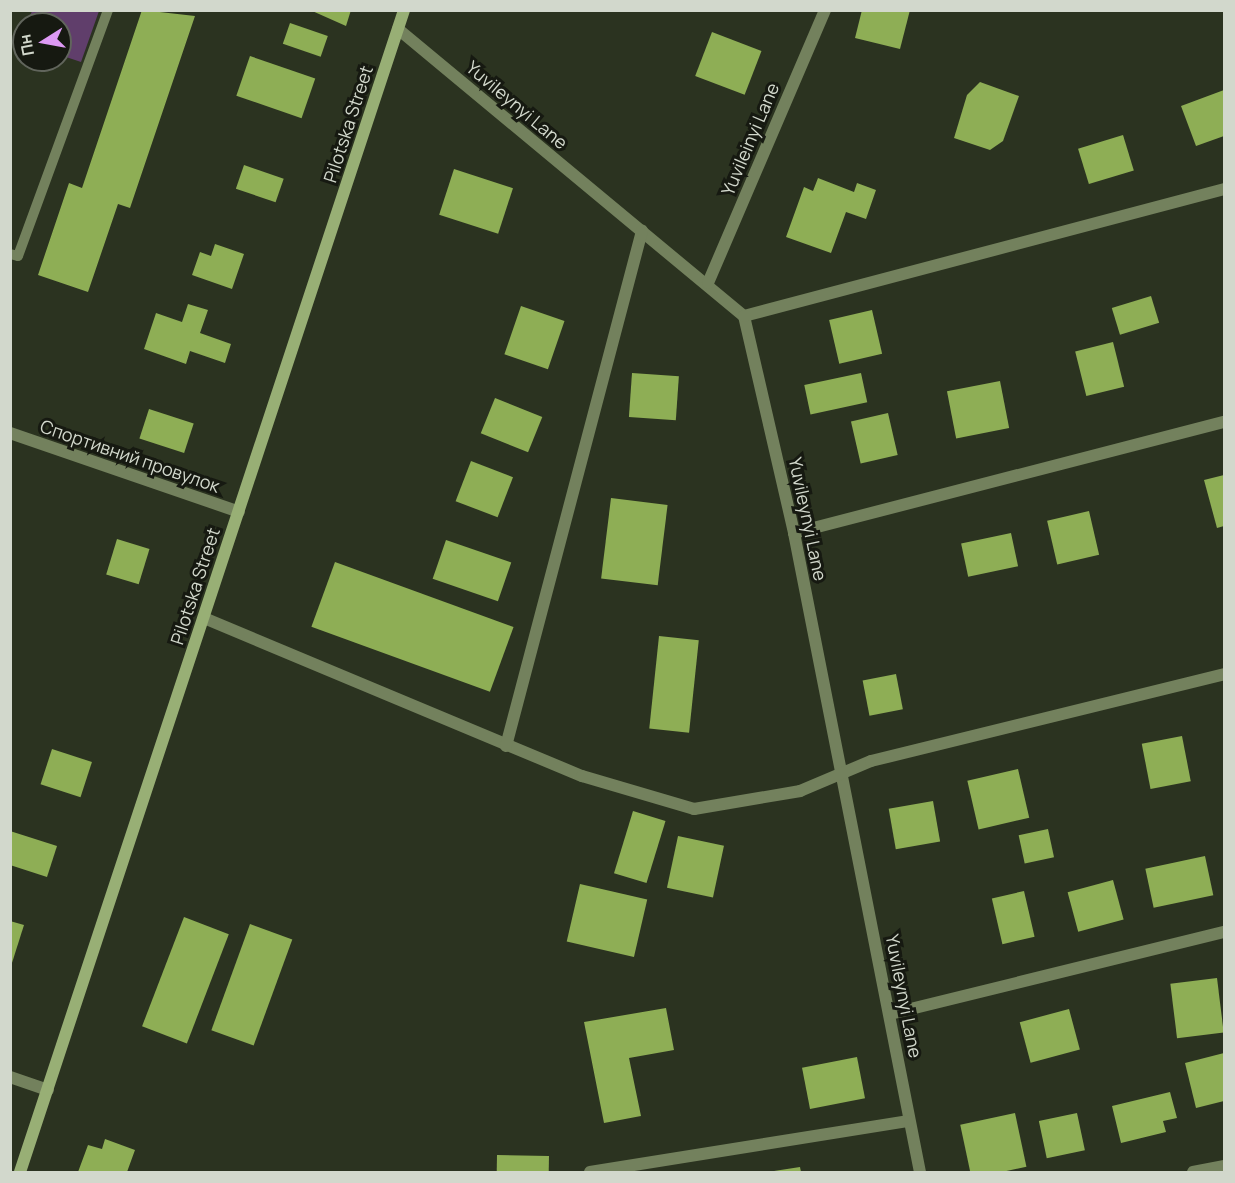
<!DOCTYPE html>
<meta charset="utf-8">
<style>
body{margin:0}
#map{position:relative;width:1235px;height:1183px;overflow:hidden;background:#2b3320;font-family:Manrope,sans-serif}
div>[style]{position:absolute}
.green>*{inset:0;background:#603e6b}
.building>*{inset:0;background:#8eae55;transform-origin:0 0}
.lane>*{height:10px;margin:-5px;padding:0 5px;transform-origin:5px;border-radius:5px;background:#73815d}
.street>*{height:12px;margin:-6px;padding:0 6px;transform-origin:6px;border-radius:6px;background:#73815d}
.secondary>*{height:12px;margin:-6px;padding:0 6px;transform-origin:6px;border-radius:6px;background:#98af75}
span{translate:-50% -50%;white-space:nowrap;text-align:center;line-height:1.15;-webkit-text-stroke:6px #161911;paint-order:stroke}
.street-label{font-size:18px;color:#d2d8cc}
.frame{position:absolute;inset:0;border:12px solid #d2d8cc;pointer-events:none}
.north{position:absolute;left:12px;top:12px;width:60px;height:60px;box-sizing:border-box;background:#161911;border:2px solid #61655c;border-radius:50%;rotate:259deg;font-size:16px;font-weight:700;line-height:24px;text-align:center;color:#d2d8cc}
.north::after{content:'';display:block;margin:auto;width:21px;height:27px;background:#dd99f4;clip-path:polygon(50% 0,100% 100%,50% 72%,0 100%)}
</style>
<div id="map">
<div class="green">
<i style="clip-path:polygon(32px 11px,99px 11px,81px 62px,60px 55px,60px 24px,27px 24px)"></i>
</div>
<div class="building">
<i style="clip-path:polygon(142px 10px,195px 16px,130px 208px,118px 204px,88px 292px,38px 275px,69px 183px,82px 188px)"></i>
<i style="clip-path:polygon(310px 10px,351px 10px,346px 26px)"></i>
<i style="clip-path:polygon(862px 10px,910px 10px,900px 49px,855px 38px)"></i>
<i style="left:290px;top:23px;width:40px;height:22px;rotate:19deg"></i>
<i style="left:712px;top:32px;width:53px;height:47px;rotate:21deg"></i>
<i style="left:250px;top:56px;width:69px;height:42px;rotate:19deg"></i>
<i style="clip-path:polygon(980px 82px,1019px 96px,1003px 141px,990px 150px,954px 138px,967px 95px)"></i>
<i style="clip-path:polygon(1224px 90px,1224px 136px,1196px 146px,1181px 106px)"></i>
<i style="left:1123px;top:135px;width:37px;height:47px;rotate:73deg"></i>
<i style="left:244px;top:165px;width:42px;height:25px;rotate:19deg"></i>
<i style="left:454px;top:169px;width:62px;height:48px;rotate:18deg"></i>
<i style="clip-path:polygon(818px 178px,854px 192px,857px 183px,876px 190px,866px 219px,846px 212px,831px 253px,786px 237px,804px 187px,813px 191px)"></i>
<i style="clip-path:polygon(215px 244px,244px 254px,232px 289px,192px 275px,200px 252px,211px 256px)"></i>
<i style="left:1151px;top:296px;width:28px;height:41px;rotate:73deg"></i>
<i style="clip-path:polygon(188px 304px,208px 310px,200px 333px,231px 344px,225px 363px,190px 351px,186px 364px,144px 349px,156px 313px,182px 322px)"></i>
<i style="left:521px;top:306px;width:46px;height:51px;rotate:19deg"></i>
<i style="left:872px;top:310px;width:45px;height:44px;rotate:77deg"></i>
<i style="left:1113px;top:342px;width:46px;height:39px;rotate:76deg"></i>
<i style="left:632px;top:373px;width:47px;height:44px;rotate:4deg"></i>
<i style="left:861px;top:373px;width:30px;height:58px;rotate:78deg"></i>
<i style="left:1000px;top:381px;width:48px;height:54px;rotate:79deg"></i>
<i style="left:495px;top:398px;width:51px;height:38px;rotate:22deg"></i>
<i style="left:149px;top:409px;width:47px;height:31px;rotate:18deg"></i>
<i style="left:888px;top:413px;width:43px;height:38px;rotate:77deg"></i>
<i style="left:471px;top:461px;width:45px;height:43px;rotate:21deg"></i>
<i style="clip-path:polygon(1224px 475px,1224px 526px,1217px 528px,1204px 480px)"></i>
<i style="left:611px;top:498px;width:57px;height:81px;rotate:7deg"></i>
<i style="left:1089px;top:511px;width:45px;height:43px;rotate:77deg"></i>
<i style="left:1011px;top:533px;width:34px;height:51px;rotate:78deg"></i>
<i style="left:117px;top:539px;width:34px;height:37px;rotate:17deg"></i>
<i style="left:446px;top:540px;width:69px;height:41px;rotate:19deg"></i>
<i style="left:335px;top:562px;width:190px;height:69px;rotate:20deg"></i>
<i style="left:659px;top:636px;width:40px;height:93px;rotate:6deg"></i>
<i style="left:896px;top:674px;width:36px;height:34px;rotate:79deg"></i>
<i style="left:1182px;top:736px;width:46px;height:41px;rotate:79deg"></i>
<i style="left:52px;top:749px;width:42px;height:37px;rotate:18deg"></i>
<i style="left:1018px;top:769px;width:50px;height:52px;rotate:77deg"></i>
<i style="left:933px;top:801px;width:41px;height:45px;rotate:80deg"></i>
<i style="left:633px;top:811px;width:34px;height:65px;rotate:17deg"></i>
<i style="left:1048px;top:829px;width:29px;height:30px;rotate:78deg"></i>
<i style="clip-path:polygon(10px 831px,57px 846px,47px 877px,10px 865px)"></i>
<i style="left:678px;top:836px;width:47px;height:53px;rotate:12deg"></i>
<i style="left:1205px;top:856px;width:40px;height:61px;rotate:78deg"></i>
<i style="left:1113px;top:880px;width:41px;height:47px;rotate:75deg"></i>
<i style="left:580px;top:884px;width:69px;height:59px;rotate:13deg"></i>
<i style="left:1024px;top:891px;width:47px;height:33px;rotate:77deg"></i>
<i style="left:184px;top:917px;width:48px;height:117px;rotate:21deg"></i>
<i style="clip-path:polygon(10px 921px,24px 925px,11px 966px,10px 966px)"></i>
<i style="left:250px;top:924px;width:45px;height:113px;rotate:20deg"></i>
<i style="left:1217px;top:978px;width:55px;height:47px;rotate:83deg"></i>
<i style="clip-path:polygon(666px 1008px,674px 1050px,629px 1058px,641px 1116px,604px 1123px,584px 1022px)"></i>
<i style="left:1069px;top:1009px;width:42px;height:51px;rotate:75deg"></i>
<i style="clip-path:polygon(1224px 1053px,1224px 1101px,1196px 1108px,1185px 1063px)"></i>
<i style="left:857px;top:1057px;width:42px;height:56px;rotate:79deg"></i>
<i style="clip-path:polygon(1170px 1092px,1177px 1118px,1163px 1121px,1166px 1132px,1121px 1143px,1112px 1106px)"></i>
<i style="left:1015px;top:1113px;width:55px;height:56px;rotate:78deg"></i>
<i style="left:1077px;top:1113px;width:38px;height:39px;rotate:78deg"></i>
<i style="clip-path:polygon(105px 1139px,135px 1150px,127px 1172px,78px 1172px,88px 1145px,102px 1149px)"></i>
<i style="left:497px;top:1155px;width:52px;height:17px;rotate:1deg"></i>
<i style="clip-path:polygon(800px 1167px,801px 1172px,775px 1172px,774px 1171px)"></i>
</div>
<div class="lane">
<i style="left:10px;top:254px;width:8px;rotate:14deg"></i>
<i style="left:18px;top:256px;width:262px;rotate:-69.9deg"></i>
</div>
<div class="street">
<i style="left:398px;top:29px;width:450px;rotate:39.7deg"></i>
<i style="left:744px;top:316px;width:223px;rotate:77deg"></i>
<i style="left:794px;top:533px;width:651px;rotate:78.85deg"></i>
<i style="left:708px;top:283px;width:297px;rotate:-66.8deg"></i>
<i style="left:744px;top:316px;width:497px;rotate:-14.8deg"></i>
<i style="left:10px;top:433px;width:242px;rotate:19deg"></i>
<i style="left:794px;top:533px;width:444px;rotate:-14.5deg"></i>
<i style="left:204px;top:618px;width:410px;rotate:22.7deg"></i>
<i style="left:582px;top:776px;width:117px;rotate:16.4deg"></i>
<i style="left:694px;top:809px;width:108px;rotate:-9.6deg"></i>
<i style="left:800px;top:791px;width:77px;rotate:-22.9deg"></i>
<i style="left:871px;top:761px;width:364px;rotate:-13.8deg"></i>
<i style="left:506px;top:746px;width:533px;rotate:-75.21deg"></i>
<i style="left:890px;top:1014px;width:344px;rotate:-13.8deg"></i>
<i style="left:10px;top:1077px;width:40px;rotate:18.9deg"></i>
<i style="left:590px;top:1172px;width:323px;rotate:-9.1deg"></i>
<i style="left:1193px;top:1172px;width:32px;rotate:-11deg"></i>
</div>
<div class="secondary">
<i style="left:20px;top:1172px;width:1224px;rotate:-71.71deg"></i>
</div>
<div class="street-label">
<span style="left:517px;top:105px;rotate:40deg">Yuvileynyi Lane</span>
<span style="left:348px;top:124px;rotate:-72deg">Pilotska Street</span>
<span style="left:750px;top:139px;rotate:-67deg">Yuvileinyi Lane</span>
<span style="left:130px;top:456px;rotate:19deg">Спортивний провулок</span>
<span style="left:808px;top:519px;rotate:78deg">Yuvileynyi Lane</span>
<span style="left:195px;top:586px;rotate:-72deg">Pilotska Street</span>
<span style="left:904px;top:996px;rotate:79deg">Yuvileynyi Lane</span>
</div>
<div class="frame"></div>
<div class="north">Пн</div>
</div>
